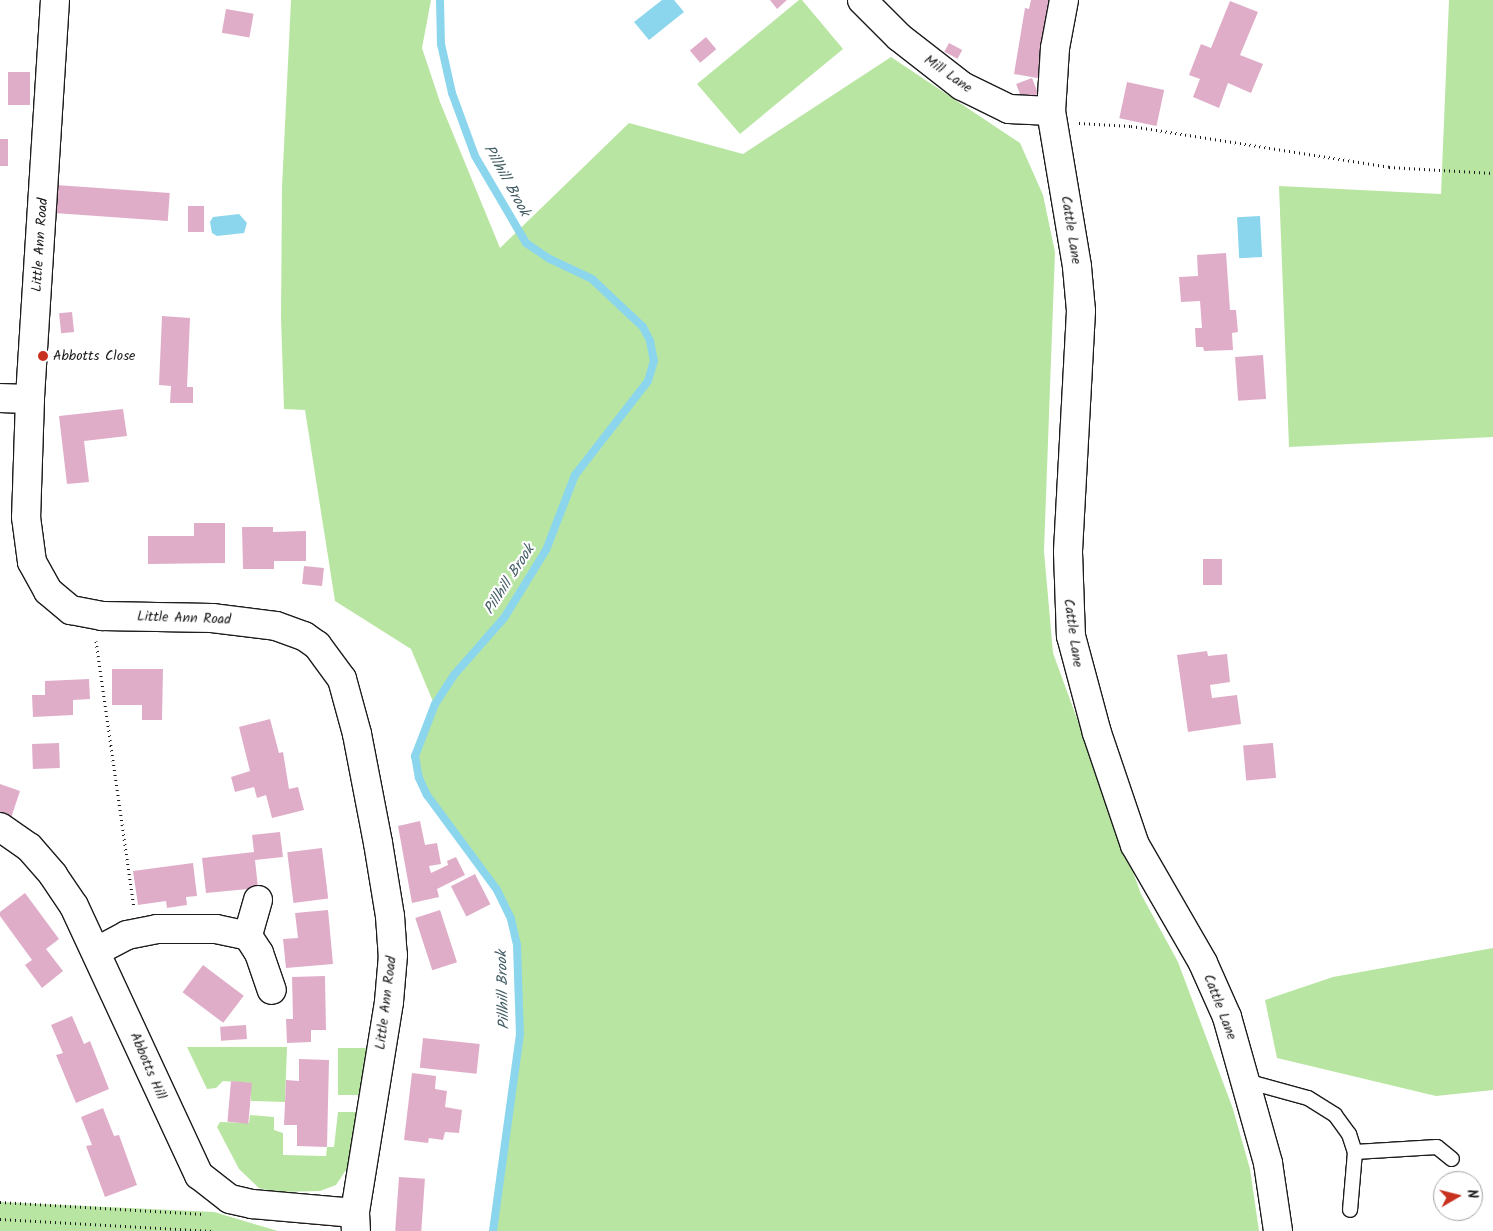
<!DOCTYPE html>
<style>
body{margin:0}
#map{position:relative;width:1493px;height:1231px;overflow:hidden;background:#fff;font-family:Kalam,sans-serif}
div>[style]{position:absolute}
.green>*{inset:0;background:#b9e5a2;transform-origin:0 0}
.water>*{inset:0;background:#8cd6ed;transform-origin:0 0}
.stream>*{height:8px;margin:-4px;padding:0 4px;transform-origin:4px;border-radius:4px;background:#8cd6ed}
.building>*{inset:0;background:#e0adc9;transform-origin:0 0}
.path>*{height:3px;margin-top:-1.5px;transform-origin:0;background:repeating-linear-gradient(90deg,#1c1c1c 0 1px,transparent 0 5px)}
.roads{filter:drop-shadow(1px 0 #1c1c1c) drop-shadow(-1px 0 #1c1c1c) drop-shadow(0 1px #1c1c1c) drop-shadow(0 -1px #1c1c1c)}
.service>*{height:14px;margin:-7px;padding:0 7px;transform-origin:7px;border-radius:7px;background:#fff}
.minor>*{height:28px;margin:-14px;padding:0 14px;transform-origin:14px;border-radius:14px;background:#fff}
.dots>*{width:14px;height:14px;translate:-50% -50%;box-sizing:border-box;border:2px solid #fff;border-radius:50%}
span{translate:-50% -50%;white-space:nowrap;text-align:center;line-height:1.15;-webkit-text-stroke:4.5px #fff;paint-order:stroke}
.street-label{font-size:14px;color:#1c1c1c}
.poi-label{font-size:14px;color:#1c1c1c}
.left{translate:0 -50%;text-align:left}
.water-label{font-size:15px;color:#435d65;font-style:italic}
.north{position:absolute;left:1433px;top:1171px;width:50px;height:50px;box-sizing:border-box;background:#fff;border:1px solid #a4a4a4;border-radius:50%;rotate:82deg;font-size:14px;font-weight:700;line-height:20px;text-align:center;color:#1c1c1c}
.north::after{content:'';display:block;margin:auto;width:18px;height:22px;background:#c8321e;clip-path:polygon(50% 0,100% 100%,50% 72%,0 100%)}
</style>
<div id="map">
<div class="green">
<i style="clip-path:polygon(291px 0,431px 0,422px 48px,440px 102px,500px 248px,629px 123px,743px 154px,891px 57px,1020px 143px,1043px 195px,1055px 252px,1044px 551px,1053px 653px,1141px 894px,1178px 962px,1233px 1109px,1250px 1169px,1259px 1231px,493px 1231px,520px 1034px,520px 982px,511px 919px,497px 890px,427px 795px,419px 778px,415px 756px,434px 704px,411px 649px,335px 601px,305px 410px,284px 409px,281px 318px,282px 187px)"></i>
<i style="clip-path:polygon(799px 0,802px 0,843px 49px,740px 134px,697px 84px)"></i>
<i style="clip-path:polygon(1449px 0,1493px 0,1493px 437px,1289px 447px,1279px 186px,1441px 194px)"></i>
<i style="clip-path:polygon(1493px 948px,1493px 1090px,1436px 1096px,1277px 1058px,1265px 1000px,1333px 977px)"></i>
<i style="clip-path:polygon(187px 1047px,287px 1047px,285px 1102px,251px 1101px,251px 1083px,223px 1081px,216px 1088px,207px 1089px)"></i>
<i style="left:338px;top:1048px;width:28px;height:47px"></i>
<i style="clip-path:polygon(338px 1112px,356px 1112px,358px 1115px,350px 1164px,336px 1185px,320px 1191px,275px 1192px,259px 1188px,239px 1169px,217px 1127px,220px 1122px,249px 1123px,250px 1115px,274px 1117px,274px 1130px,283px 1133px,283px 1155px,326px 1156px,327px 1147px,334px 1147px)"></i>
<i style="clip-path:polygon(0 1202px,214px 1212px,278px 1231px,0 1231px)"></i>
</div>
<div class="water">
<i style="clip-path:polygon(662px 0,674px 0,684px 12px,649px 40px,634px 22px)"></i>
<i style="clip-path:polygon(239px 214px,247px 223px,244px 233px,217px 236px,212px 233px,210px 222px,213px 217px)"></i>
<i style="left:1260px;top:216px;width:41px;height:23px;rotate:87deg"></i>
</div>
<div class="stream">
<i style="left:440px;top:0;width:44px;rotate:88.7deg"></i>
<i style="left:441px;top:44px;width:50px;rotate:77.3deg"></i>
<i style="left:452px;top:93px;width:67px;rotate:69.9deg"></i>
<i style="left:475px;top:156px;width:101px;rotate:59.6deg"></i>
<i style="left:526px;top:243px;width:29px;rotate:34deg"></i>
<i style="left:550px;top:259px;width:47px;rotate:25.5deg"></i>
<i style="left:592px;top:279px;width:70px;rotate:43.3deg"></i>
<i style="left:643px;top:327px;width:16px;rotate:63deg"></i>
<i style="left:650px;top:341px;width:20px;rotate:79deg"></i>
<i style="left:654px;top:361px;width:21px;rotate:107deg"></i>
<i style="left:648px;top:381px;width:119px;rotate:127.8deg"></i>
<i style="left:575px;top:475px;width:80px;rotate:111.1deg"></i>
<i style="left:546px;top:550px;width:80px;rotate:121.7deg"></i>
<i style="left:504px;top:618px;width:76px;rotate:131.3deg"></i>
<i style="left:454px;top:675px;width:35px;rotate:123deg"></i>
<i style="left:435px;top:704px;width:56px;rotate:111deg"></i>
<i style="left:415px;top:756px;width:22px;rotate:80deg"></i>
<i style="left:419px;top:778px;width:19px;rotate:65deg"></i>
<i style="left:427px;top:795px;width:118px;rotate:53.6deg"></i>
<i style="left:497px;top:890px;width:32px;rotate:64deg"></i>
<i style="left:511px;top:919px;width:27px;rotate:77deg"></i>
<i style="left:517px;top:945px;width:89px;rotate:88.1deg"></i>
<i style="left:520px;top:1034px;width:199px;rotate:97.8deg"></i>
</div>
<div class="building">
<i style="clip-path:polygon(770px 0,787px 0,777px 9px)"></i>
<i style="clip-path:polygon(1031px 0,1057px 0,1043px 79px,1014px 74px,1025px 8px,1029px 9px)"></i>
<i style="clip-path:polygon(1230px 1px,1258px 12px,1240px 55px,1263px 64px,1251px 93px,1228px 83px,1219px 108px,1193px 97px,1200px 79px,1189px 75px,1201px 44px,1211px 48px)"></i>
<i style="left:226px;top:9px;width:28px;height:24px;rotate:10deg"></i>
<i style="left:706px;top:37px;width:16px;height:21px;rotate:50deg"></i>
<i style="left:949px;top:43px;width:15px;height:10px;rotate:28deg"></i>
<i style="left:8px;top:72px;width:22px;height:33px"></i>
<i style="left:1032px;top:78px;width:17px;height:17px;rotate:69deg"></i>
<i style="left:1127px;top:82px;width:38px;height:37px;rotate:12deg"></i>
<i style="left:0;top:139px;width:8px;height:27px"></i>
<i style="left:56px;top:185px;width:114px;height:28px;rotate:4deg"></i>
<i style="left:188px;top:206px;width:16px;height:26px"></i>
<i style="clip-path:polygon(1226px 253px,1230px 310px,1236px 310px,1238px 332px,1232px 333px,1233px 350px,1204px 351px,1203px 347px,1196px 347px,1195px 328px,1202px 328px,1200px 301px,1181px 302px,1179px 277px,1198px 276px,1197px 255px)"></i>
<i style="left:72px;top:312px;width:20px;height:13px;rotate:84deg"></i>
<i style="clip-path:polygon(162px 316px,190px 318px,187px 387px,193px 387px,193px 403px,170px 403px,171px 386px,159px 385px)"></i>
<i style="left:1263px;top:355px;width:44px;height:28px;rotate:86deg"></i>
<i style="clip-path:polygon(123px 409px,127px 436px,84px 441px,89px 482px,67px 484px,59px 416px)"></i>
<i style="clip-path:polygon(194px 523px,225px 523px,225px 563px,148px 564px,148px 536px,194px 536px)"></i>
<i style="clip-path:polygon(242px 527px,273px 527px,273px 532px,306px 531px,306px 561px,274px 561px,274px 569px,243px 569px)"></i>
<i style="left:1203px;top:559px;width:19px;height:26px"></i>
<i style="left:304px;top:566px;width:20px;height:18px;rotate:6deg"></i>
<i style="clip-path:polygon(1207px 651px,1208px 656px,1227px 654px,1230px 682px,1210px 685px,1212px 698px,1237px 695px,1241px 724px,1188px 732px,1177px 655px)"></i>
<i style="clip-path:polygon(112px 669px,163px 669px,162px 720px,142px 720px,142px 705px,112px 705px)"></i>
<i style="clip-path:polygon(89px 679px,90px 699px,73px 700px,73px 715px,33px 717px,32px 695px,45px 695px,45px 681px)"></i>
<i style="clip-path:polygon(270px 719px,279px 753px,283px 752px,289px 789px,298px 787px,304px 810px,272px 818px,266px 795px,257px 798px,254px 787px,235px 792px,231px 777px,250px 771px,239px 727px)"></i>
<i style="left:59px;top:743px;width:25px;height:27px;rotate:88deg"></i>
<i style="left:1273px;top:743px;width:35px;height:30px;rotate:85deg"></i>
<i style="clip-path:polygon(0 784px,20px 791px,11px 818px,0 814px)"></i>
<i style="clip-path:polygon(420px 821px,425px 845px,437px 843px,441px 864px,429px 866px,431px 873px,448px 865px,447px 861px,456px 857px,465px 875px,437px 889px,439px 897px,412px 903px,398px 826px)"></i>
<i style="clip-path:polygon(280px 832px,283px 857px,255px 860px,258px 888px,206px 893px,202px 858px,254px 852px,252px 835px)"></i>
<i style="left:322px;top:848px;width:51px;height:35px;rotate:83deg"></i>
<i style="clip-path:polygon(193px 863px,197px 896px,186px 897px,187px 905px,167px 908px,166px 901px,138px 905px,133px 871px)"></i>
<i style="left:475px;top:874px;width:34px;height:27px;rotate:63deg"></i>
<i style="clip-path:polygon(25px 893px,59px 939px,46px 949px,63px 971px,42px 988px,25px 965px,32px 960px,0 916px,0 912px)"></i>
<i style="clip-path:polygon(328px 910px,333px 964px,286px 968px,283px 939px,298px 938px,295px 913px)"></i>
<i style="left:440px;top:910px;width:55px;height:26px;rotate:72deg"></i>
<i style="left:203px;top:965px;width:51px;height:34px;rotate:37deg"></i>
<i style="clip-path:polygon(325px 976px,326px 1030px,311px 1030px,311px 1042px,287px 1043px,286px 1019px,293px 1019px,292px 977px)"></i>
<i style="clip-path:polygon(72px 1016px,84px 1044px,90px 1041px,109px 1089px,76px 1103px,56px 1055px,63px 1053px,51px 1025px)"></i>
<i style="left:246px;top:1025px;width:14px;height:26px;rotate:86deg"></i>
<i style="left:423px;top:1038px;width:57px;height:30px;rotate:6deg"></i>
<i style="clip-path:polygon(299px 1059px,329px 1060px,327px 1147px,297px 1146px,297px 1125px,284px 1125px,286px 1080px,299px 1081px)"></i>
<i style="clip-path:polygon(412px 1073px,436px 1076px,435px 1089px,447px 1091px,445px 1107px,462px 1110px,459px 1133px,445px 1132px,443px 1140px,429px 1138px,428px 1143px,404px 1140px)"></i>
<i style="left:231px;top:1081px;width:21px;height:41px;rotate:5deg"></i>
<i style="clip-path:polygon(103px 1108px,114px 1136px,119px 1135px,137px 1185px,105px 1197px,86px 1146px,92px 1145px,81px 1117px)"></i>
<i style="left:399px;top:1177px;width:26px;height:54px;rotate:4deg"></i>
</div>
<div class="path">
<i style="left:1079px;top:123px;width:52px;rotate:3.3deg"></i>
<i style="left:1131px;top:126px;width:261px;rotate:9deg"></i>
<i style="left:1389px;top:167px;width:104px;rotate:3.3deg"></i>
<i style="left:96px;top:641px;width:269px;rotate:81.9deg"></i>
<i style="left:0;top:1202px;width:204px;rotate:3.4deg"></i>
<i style="left:0;top:1219px;width:213px;rotate:3.2deg"></i>
</div>
<div class="roads">
<div class="service">
<i style="left:1246px;top:1081px;width:64px;rotate:15.3deg"></i>
<i style="left:1308px;top:1098px;width:32px;rotate:32deg"></i>
<i style="left:1335px;top:1115px;width:24px;rotate:54deg"></i>
<i style="left:1349px;top:1134px;width:19px;rotate:72deg"></i>
<i style="left:1355px;top:1152px;width:58px;rotate:94.9deg"></i>
<i style="left:1355px;top:1152px;width:82px;rotate:-3.5deg"></i>
<i style="left:1437px;top:1147px;width:19px;rotate:39deg"></i>
</div>
<div class="minor">
<i style="left:55px;top:0;width:400px;rotate:93.6deg"></i>
<i style="left:30px;top:399px;width:118px;rotate:91.9deg"></i>
<i style="left:26px;top:517px;width:45px;rotate:82.4deg"></i>
<i style="left:32px;top:562px;width:33px;rotate:61deg"></i>
<i style="left:48px;top:591px;width:30px;rotate:40deg"></i>
<i style="left:71px;top:610px;width:32px;rotate:11deg"></i>
<i style="left:102px;top:616px;width:110px;rotate:1deg"></i>
<i style="left:212px;top:618px;width:64px;rotate:7.1deg"></i>
<i style="left:276px;top:626px;width:30px;rotate:20deg"></i>
<i style="left:304px;top:636px;width:16px;rotate:35deg"></i>
<i style="left:317px;top:645px;width:42px;rotate:53.7deg"></i>
<i style="left:342px;top:679px;width:57px;rotate:74.7deg"></i>
<i style="left:357px;top:734px;width:111px;rotate:79.1deg"></i>
<i style="left:378px;top:843px;width:74px;rotate:80.7deg"></i>
<i style="left:390px;top:916px;width:39px;rotate:86deg"></i>
<i style="left:393px;top:955px;width:47px;rotate:94.9deg"></i>
<i style="left:389px;top:1002px;width:214px;rotate:99.2deg"></i>
<i style="left:355px;top:1213px;width:18px;rotate:87deg"></i>
<i style="left:862px;top:0;width:52px;rotate:45deg"></i>
<i style="left:899px;top:37px;width:80px;rotate:37.9deg"></i>
<i style="left:962px;top:86px;width:52px;rotate:26.1deg"></i>
<i style="left:1009px;top:109px;width:42px;rotate:2.7deg"></i>
<i style="left:1064px;top:0;width:49px;rotate:100.6deg"></i>
<i style="left:1055px;top:48px;width:63px;rotate:93.6deg"></i>
<i style="left:1051px;top:111px;width:158px;rotate:80.5deg"></i>
<i style="left:1077px;top:267px;width:44px;rotate:84.8deg"></i>
<i style="left:1081px;top:311px;width:241px;rotate:93.1deg"></i>
<i style="left:1068px;top:552px;width:84px;rotate:88deg"></i>
<i style="left:1071px;top:636px;width:100px;rotate:75deg"></i>
<i style="left:1097px;top:733px;width:118px;rotate:71.3deg"></i>
<i style="left:1135px;top:845px;width:136px;rotate:60deg"></i>
<i style="left:1203px;top:963px;width:59px;rotate:66deg"></i>
<i style="left:1227px;top:1017px;width:152px;rotate:74.3deg"></i>
<i style="left:1268px;top:1163px;width:69px;rotate:81.6deg"></i>
<i style="left:0;top:398px;width:30px;rotate:2deg"></i>
<i style="left:0;top:827px;width:35px;rotate:35deg"></i>
<i style="left:29px;top:847px;width:37px;rotate:49deg"></i>
<i style="left:53px;top:875px;width:37px;rotate:56deg"></i>
<i style="left:74px;top:906px;width:297px;rotate:65.1deg"></i>
<i style="left:199px;top:1175px;width:39px;rotate:38deg"></i>
<i style="left:230px;top:1199px;width:23px;rotate:13deg"></i>
<i style="left:252px;top:1204px;width:103px;rotate:5deg"></i>
<i style="left:258px;top:900px;width:37px;rotate:106deg"></i>
<i style="left:248px;top:936px;width:20px;rotate:57deg"></i>
<i style="left:259px;top:953px;width:39px;rotate:71deg"></i>
<i style="left:97px;top:951px;width:34px;rotate:-28deg"></i>
<i style="left:127px;top:935px;width:31px;rotate:-11deg"></i>
<i style="left:157px;top:929px;width:59px"></i>
<i style="left:216px;top:929px;width:33px;rotate:12deg"></i>
</div>
</div>
<div class="dots">
<i style="left:43px;top:356px;background:#c8321e"></i>
</div>
<div class="street-label">
<span style="left:948px;top:74px;rotate:35deg">Mill Lane</span>
<span style="left:1071px;top:230px;rotate:81deg">Cattle Lane</span>
<span style="left:40px;top:245px;rotate:-86deg">Little Ann Road</span>
<span style="left:184px;top:618px;rotate:2deg">Little Ann Road</span>
<span style="left:1073px;top:633px;rotate:82deg">Cattle Lane</span>
<span style="left:386px;top:1003px;rotate:-83deg">Little Ann Road</span>
<span style="left:1220px;top:1007px;rotate:69deg">Cattle Lane</span>
<span style="left:148px;top:1066px;rotate:67deg">Abbotts Hill</span>
</div>
<div class="poi-label">
<span class="left" style="left:53px;top:356px">Abbotts Close</span>
</div>
<div class="water-label">
<span style="left:506px;top:181px;rotate:61deg">Pillhill Brook</span>
<span style="left:510px;top:580px;rotate:-57deg">Pillhill Brook</span>
<span style="left:504px;top:990px;rotate:-92deg">Pillhill Brook</span>
</div>
<div class="north">N</div>
</div>
